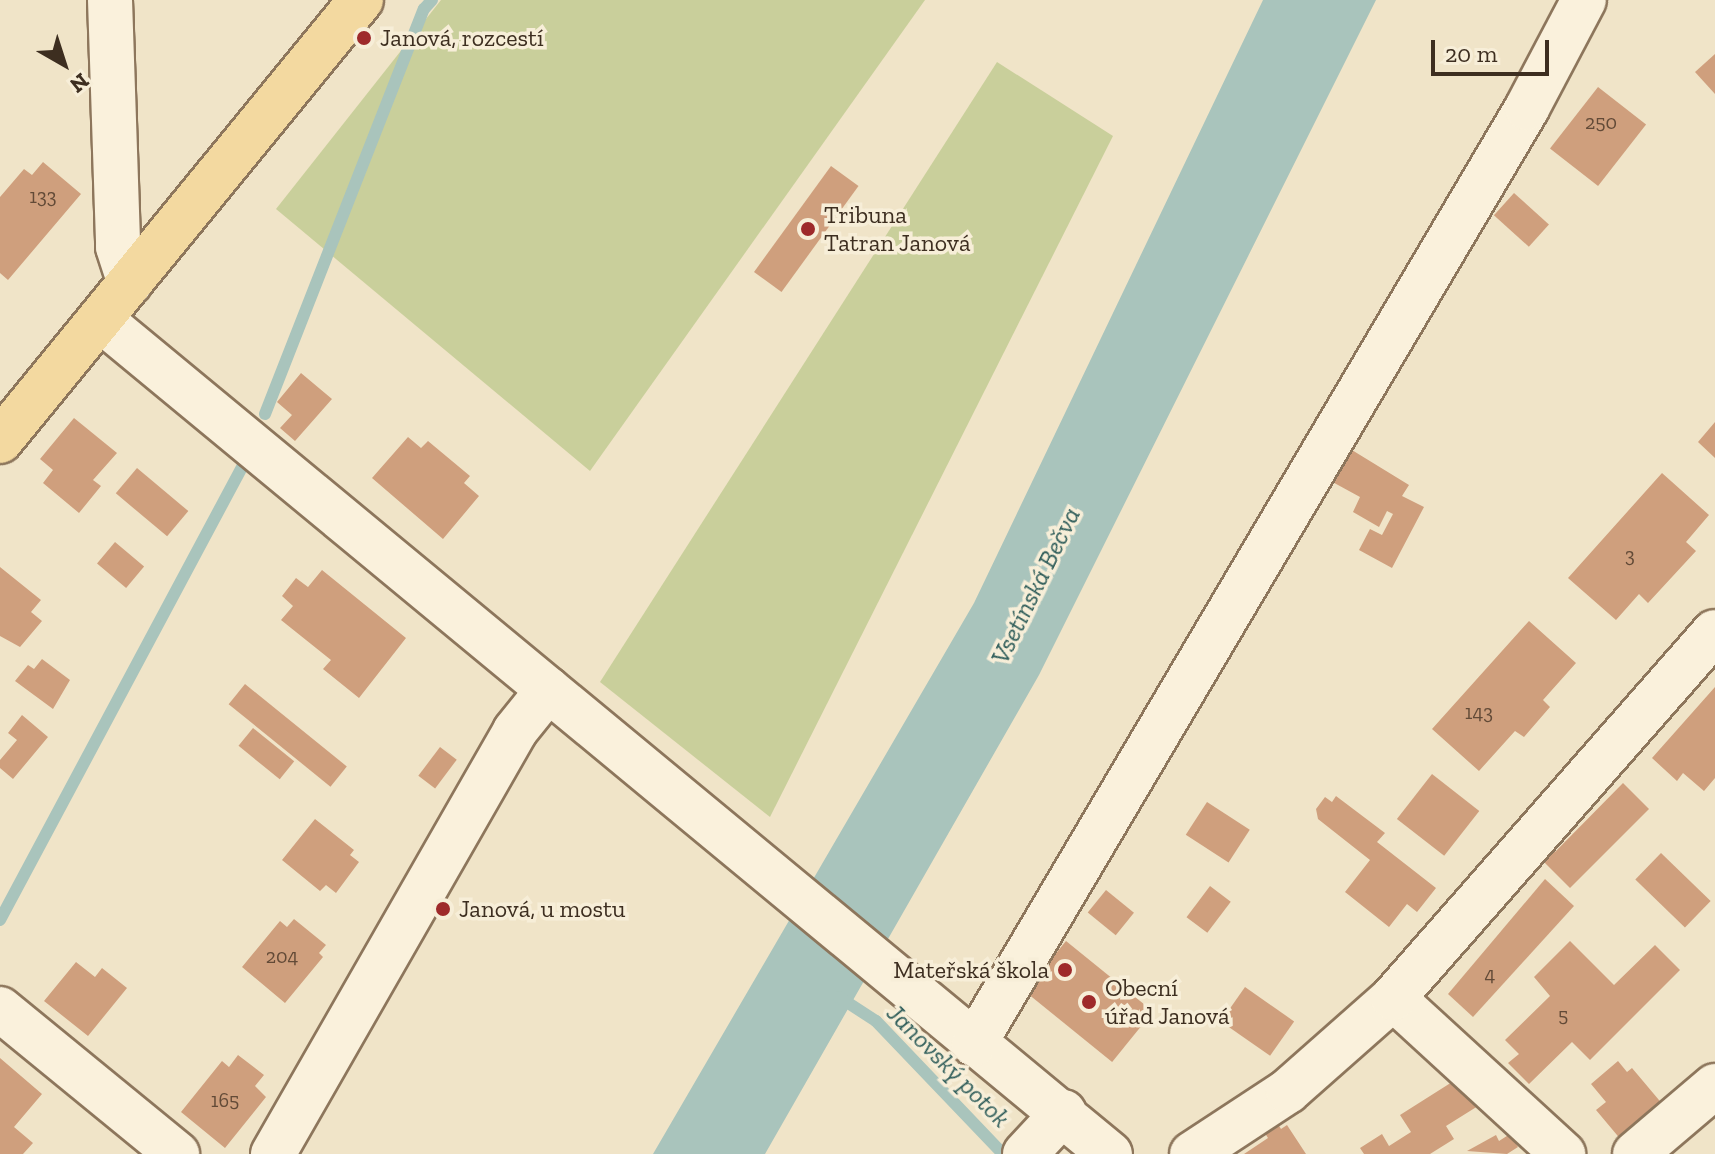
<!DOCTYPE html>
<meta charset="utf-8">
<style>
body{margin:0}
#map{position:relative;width:1715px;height:1154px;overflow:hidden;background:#f0e4c8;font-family:"Zilla Slab",serif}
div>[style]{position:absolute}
.green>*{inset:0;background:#c9cf9b}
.water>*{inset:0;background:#a9c4bc}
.stream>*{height:12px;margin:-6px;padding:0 6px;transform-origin:6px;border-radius:6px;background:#a9c4bc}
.building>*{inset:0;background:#cf9f7d;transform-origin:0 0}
.roads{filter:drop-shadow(2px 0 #8d765c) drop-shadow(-2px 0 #8d765c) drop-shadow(0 2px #8d765c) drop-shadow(0 -2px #8d765c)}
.minor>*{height:44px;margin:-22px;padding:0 22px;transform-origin:22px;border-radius:22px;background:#faf1dc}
.major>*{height:44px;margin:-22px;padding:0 22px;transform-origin:22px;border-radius:22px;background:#f3d9a0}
.dots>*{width:22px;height:22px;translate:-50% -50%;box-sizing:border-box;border:4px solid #f7eed8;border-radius:50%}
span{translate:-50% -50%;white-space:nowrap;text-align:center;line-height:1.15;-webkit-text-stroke:7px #f7eed8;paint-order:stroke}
.number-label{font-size:20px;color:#624a37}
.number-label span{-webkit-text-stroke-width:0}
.poi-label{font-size:24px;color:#3d2e20}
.left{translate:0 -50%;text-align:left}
.right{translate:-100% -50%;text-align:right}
.water-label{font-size:26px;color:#2f5d5a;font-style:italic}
.north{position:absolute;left:24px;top:24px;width:80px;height:80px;-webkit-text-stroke:6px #f7eed8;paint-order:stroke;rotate:141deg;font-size:22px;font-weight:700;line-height:32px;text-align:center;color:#3d2e20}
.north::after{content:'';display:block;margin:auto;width:28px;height:36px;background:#3d2e20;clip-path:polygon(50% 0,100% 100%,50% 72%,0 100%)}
.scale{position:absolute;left:1431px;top:40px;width:118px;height:36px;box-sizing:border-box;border:4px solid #3d2e20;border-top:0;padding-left:10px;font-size:24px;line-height:28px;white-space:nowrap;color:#3d2e20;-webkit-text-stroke:6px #f7eed8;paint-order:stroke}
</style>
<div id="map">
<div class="green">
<i style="clip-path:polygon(441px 0,925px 0,590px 471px,276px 209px)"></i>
<i style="clip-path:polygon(997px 62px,1113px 136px,770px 817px,600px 682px)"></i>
</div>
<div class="water">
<i style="clip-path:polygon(1263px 0,1376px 0,1039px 675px,765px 1154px,653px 1154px,974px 603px)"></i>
</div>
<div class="stream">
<i style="left:265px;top:414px;width:435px;rotate:-68.6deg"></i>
<i style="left:424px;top:9px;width:12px;rotate:-48deg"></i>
<i style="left:0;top:920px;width:528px;rotate:-61.88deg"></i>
<i style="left:839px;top:997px;width:44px;rotate:33deg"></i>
<i style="left:876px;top:1021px;width:184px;rotate:46.3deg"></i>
</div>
<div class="building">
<i style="clip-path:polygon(1715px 54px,1715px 94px,1695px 72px)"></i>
<i style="left:1598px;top:87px;width:61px;height:78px;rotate:38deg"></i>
<i style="clip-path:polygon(43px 162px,81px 194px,8px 280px,0 273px,0 197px,24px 169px,32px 175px)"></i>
<i style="left:831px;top:166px;width:34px;height:131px;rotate:36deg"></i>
<i style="left:1514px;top:193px;width:47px;height:30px;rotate:42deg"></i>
<i style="clip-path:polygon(301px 373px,332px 399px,295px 441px,280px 428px,292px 415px,277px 402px)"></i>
<i style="clip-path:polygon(74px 418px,117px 453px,93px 480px,101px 486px,79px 513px,43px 483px,53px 470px,40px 459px)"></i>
<i style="clip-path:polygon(1715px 422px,1715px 458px,1698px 442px)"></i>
<i style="clip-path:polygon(408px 437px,421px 448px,428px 441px,470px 476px,464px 483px,479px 496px,443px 539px,372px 478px)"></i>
<i style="clip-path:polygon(1347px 447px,1409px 485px,1402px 496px,1424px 507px,1392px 568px,1359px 550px,1370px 529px,1382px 535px,1393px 514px,1387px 511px,1379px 527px,1353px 512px,1360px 497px,1327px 479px)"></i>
<i style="left:137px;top:468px;width:67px;height:33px;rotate:40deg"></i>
<i style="clip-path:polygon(1662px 473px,1709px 515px,1686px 542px,1696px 551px,1648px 603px,1639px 594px,1616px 620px,1568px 578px)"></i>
<i style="left:115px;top:542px;width:38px;height:28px;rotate:40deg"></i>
<i style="clip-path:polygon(0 567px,41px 600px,31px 612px,42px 621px,20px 647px,0 636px)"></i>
<i style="clip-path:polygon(322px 570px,406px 638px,359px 698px,323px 669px,331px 660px,281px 620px,293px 606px,282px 596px,296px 578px,308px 587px)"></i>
<i style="clip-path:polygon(1529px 621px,1576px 663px,1543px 700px,1550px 707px,1524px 737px,1515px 731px,1479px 771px,1432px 729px)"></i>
<i style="clip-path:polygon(42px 659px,70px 680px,53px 709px,15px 681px,28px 665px,34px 669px)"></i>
<i style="left:245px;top:684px;width:131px;height:26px;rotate:39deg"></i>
<i style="clip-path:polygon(1715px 687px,1715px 778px,1704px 791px,1683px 773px,1677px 781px,1652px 758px)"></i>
<i style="clip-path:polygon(22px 715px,48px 737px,13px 779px,0 768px,0 760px,17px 740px,8px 733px)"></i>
<i style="left:253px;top:728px;width:53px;height:23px;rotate:39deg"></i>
<i style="left:440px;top:747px;width:21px;height:36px;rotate:37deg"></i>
<i style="left:1432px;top:774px;width:60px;height:57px;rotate:38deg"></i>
<i style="clip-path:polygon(1623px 783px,1649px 809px,1570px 888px,1536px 854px,1555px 852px)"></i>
<i style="clip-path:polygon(1336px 796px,1385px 833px,1377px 842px,1436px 888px,1417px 912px,1407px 904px,1389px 927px,1345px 892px,1370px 860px,1318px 819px,1316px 809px,1325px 797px,1332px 802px)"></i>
<i style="left:1207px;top:802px;width:51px;height:39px;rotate:33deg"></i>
<i style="clip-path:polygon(315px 819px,354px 850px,350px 855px,359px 862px,336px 893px,326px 885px,320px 891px,282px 860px)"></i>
<i style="left:1661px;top:853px;width:69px;height:37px;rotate:44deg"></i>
<i style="clip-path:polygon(1545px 879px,1574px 906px,1473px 1017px,1448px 994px)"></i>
<i style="left:1210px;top:886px;width:26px;height:39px;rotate:37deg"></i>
<i style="left:1106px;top:890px;width:36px;height:29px;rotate:39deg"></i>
<i style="clip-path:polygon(294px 919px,326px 945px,319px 953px,323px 957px,285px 1003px,242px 967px,280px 921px,287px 927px)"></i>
<i style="left:1066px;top:941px;width:112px;height:65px;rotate:39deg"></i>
<i style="clip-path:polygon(1570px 941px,1614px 985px,1655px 945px,1680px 970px,1590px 1060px,1572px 1042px,1529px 1084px,1508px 1063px,1519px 1054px,1505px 1040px,1550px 996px,1534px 977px)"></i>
<i style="clip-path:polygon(76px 962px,95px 977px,102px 968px,127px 988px,88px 1036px,44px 1001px)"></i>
<i style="left:1245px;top:987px;width:60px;height:42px;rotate:35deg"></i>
<i style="clip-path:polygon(238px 1055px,264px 1075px,255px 1086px,266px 1097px,225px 1148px,181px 1112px,222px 1061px,229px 1067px)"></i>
<i style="clip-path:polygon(0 1058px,42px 1094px,14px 1127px,33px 1143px,23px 1154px,0 1154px)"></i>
<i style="clip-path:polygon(1618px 1061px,1627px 1072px,1632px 1068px,1664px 1106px,1622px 1141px,1596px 1110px,1606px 1102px,1591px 1084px)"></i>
<i style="clip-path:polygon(1460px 1077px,1478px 1106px,1446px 1126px,1454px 1139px,1430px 1154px,1364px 1154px,1360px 1148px,1382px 1134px,1389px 1146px,1411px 1132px,1400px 1115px)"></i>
<i style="clip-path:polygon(1276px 1121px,1281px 1129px,1287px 1125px,1306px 1154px,1244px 1154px,1268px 1138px,1263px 1130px)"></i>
<i style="clip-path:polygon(1510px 1134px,1518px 1147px,1507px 1154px,1467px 1151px,1496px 1135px,1499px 1141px)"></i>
</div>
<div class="roads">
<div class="minor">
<i style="left:110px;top:0;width:247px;rotate:88.1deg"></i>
<i style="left:118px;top:247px;width:38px;rotate:72deg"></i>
<i style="left:101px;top:320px;width:1309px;rotate:39.58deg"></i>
<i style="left:1393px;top:998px;width:231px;rotate:42.5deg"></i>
<i style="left:0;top:1009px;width:229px;rotate:39.3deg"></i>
<i style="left:974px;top:1044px;width:1087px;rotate:-59.42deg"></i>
<i style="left:1527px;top:108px;width:122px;rotate:-62.2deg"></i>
<i style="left:273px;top:1154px;width:487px;rotate:-60.2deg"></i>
<i style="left:515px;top:731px;width:53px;rotate:-51.2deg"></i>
<i style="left:1025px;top:1154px;width:57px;rotate:-47.1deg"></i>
<i style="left:1192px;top:1154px;width:115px;rotate:-33.3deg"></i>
<i style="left:1288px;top:1091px;width:140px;rotate:-41.5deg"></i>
<i style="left:1393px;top:998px;width:487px;rotate:-48.7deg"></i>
<i style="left:1635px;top:1154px;width:105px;rotate:-40.4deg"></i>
</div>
<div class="major">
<i style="left:0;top:441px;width:570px;rotate:-50.7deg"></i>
</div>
</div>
<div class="dots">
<i style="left:364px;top:38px;background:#9e2a2b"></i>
<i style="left:808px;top:229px;background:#9e2a2b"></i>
<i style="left:443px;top:909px;background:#9e2a2b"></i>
<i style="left:1065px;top:970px;background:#9e2a2b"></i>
<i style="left:1089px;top:1002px;background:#9e2a2b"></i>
</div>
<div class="number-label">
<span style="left:1601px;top:122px">250</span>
<span style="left:43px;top:196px">133</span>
<span style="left:1630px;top:555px">3</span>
<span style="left:1479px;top:712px">143</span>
<span style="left:282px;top:956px">204</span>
<span style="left:1490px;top:974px">4</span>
<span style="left:1563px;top:1015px">5</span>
<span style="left:225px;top:1100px">165</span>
</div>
<div class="poi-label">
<span class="left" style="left:380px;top:38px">Janová, rozcestí</span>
<span class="left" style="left:824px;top:229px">Tribuna<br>Tatran Janová</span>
<span class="left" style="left:459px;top:909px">Janová, u mostu</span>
<span class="right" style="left:1049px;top:970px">Mateřská škola</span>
<span class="left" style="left:1105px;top:1002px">Obecní<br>úřad Janová</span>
</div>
<div class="water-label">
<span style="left:1036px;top:586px;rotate:-64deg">Vsetínská Bečva</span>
<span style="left:948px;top:1066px;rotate:45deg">Janovský potok</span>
</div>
<div class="north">N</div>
<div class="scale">20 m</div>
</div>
